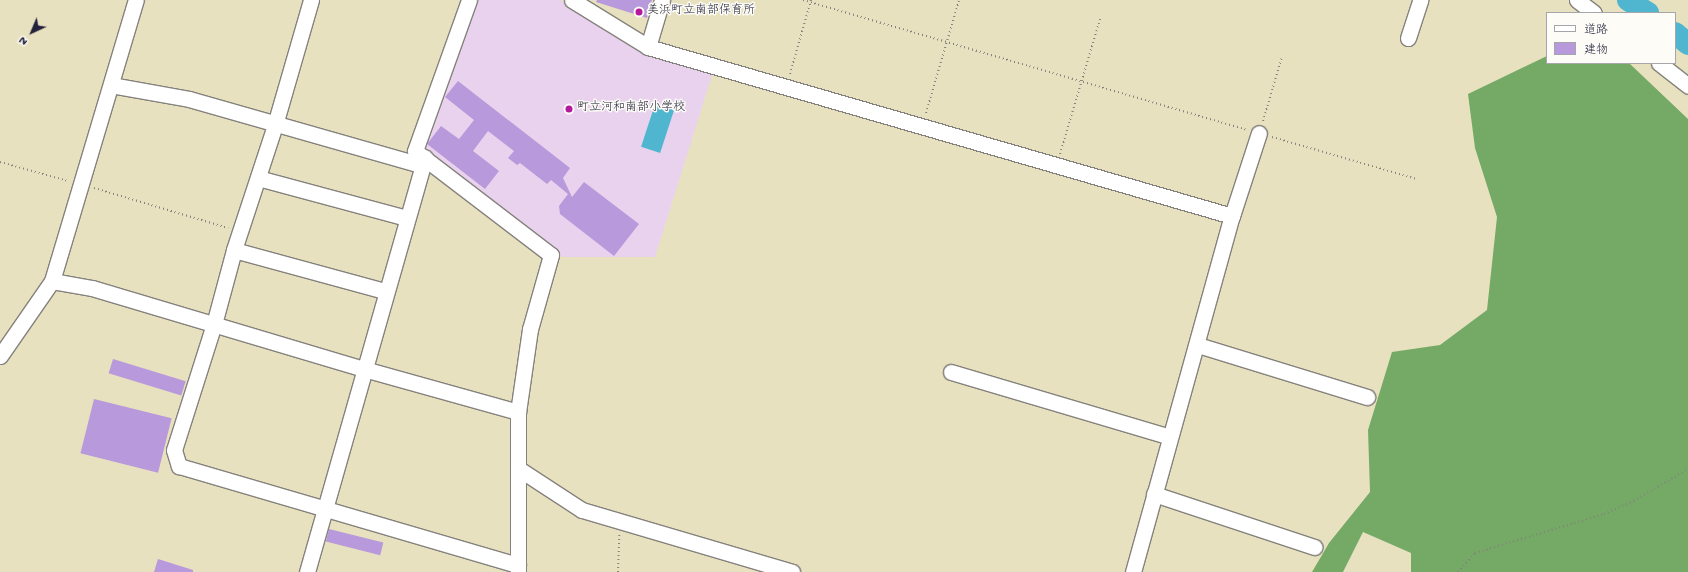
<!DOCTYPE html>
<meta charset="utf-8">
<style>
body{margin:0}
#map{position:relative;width:1688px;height:572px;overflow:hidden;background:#e8e1bf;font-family:"Gochi Hand","Klee One",sans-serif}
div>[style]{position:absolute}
.built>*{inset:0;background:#e9d2ed}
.forest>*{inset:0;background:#74aa66}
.water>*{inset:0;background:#50b6cf;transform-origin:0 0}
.river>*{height:22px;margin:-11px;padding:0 11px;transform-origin:11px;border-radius:11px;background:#50b6cf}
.building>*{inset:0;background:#b899db;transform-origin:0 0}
.path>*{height:2px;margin-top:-1px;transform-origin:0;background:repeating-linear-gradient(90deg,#85827d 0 1px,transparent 0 4px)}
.roads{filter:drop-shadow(1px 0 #85827d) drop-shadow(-1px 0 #85827d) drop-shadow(0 1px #85827d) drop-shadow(0 -1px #85827d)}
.minor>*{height:15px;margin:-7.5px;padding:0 7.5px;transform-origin:7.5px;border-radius:7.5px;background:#fff}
.dots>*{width:11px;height:11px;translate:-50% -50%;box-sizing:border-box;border:2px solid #fdfcf7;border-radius:50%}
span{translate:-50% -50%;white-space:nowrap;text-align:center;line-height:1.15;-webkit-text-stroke:3px #fdfcf7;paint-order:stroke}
.poi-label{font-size:12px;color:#22223b}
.left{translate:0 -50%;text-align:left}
.legend{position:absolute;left:1546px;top:12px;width:130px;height:52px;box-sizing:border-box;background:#fdfcf7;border:1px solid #a5a5ac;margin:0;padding:5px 7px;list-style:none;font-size:12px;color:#22223b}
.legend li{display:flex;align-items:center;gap:8px;height:20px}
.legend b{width:20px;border:1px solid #a5a5ac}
.north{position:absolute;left:12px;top:12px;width:40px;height:40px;-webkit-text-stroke:3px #fdfcf7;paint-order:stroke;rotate:224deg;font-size:11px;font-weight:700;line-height:16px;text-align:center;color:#22223b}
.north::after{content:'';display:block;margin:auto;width:14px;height:18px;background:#22223b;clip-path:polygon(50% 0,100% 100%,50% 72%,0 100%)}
</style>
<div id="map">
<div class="built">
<i style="clip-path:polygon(477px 0,560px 0,645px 52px,713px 72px,655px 257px,562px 257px,422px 147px)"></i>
</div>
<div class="forest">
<i style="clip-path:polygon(1547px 56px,1547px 63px,1629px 63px,1688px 119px,1688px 572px,1411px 572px,1411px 553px,1363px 532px,1343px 572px,1312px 572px,1329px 543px,1370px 492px,1368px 430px,1392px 352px,1440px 345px,1487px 310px,1497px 217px,1475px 148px,1468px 94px)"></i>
</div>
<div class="water">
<i style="left:655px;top:104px;width:20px;height:45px;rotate:18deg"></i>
</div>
<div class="river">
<i style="left:1628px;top:0;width:24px;rotate:33deg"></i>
<i style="left:1675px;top:33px;width:17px;rotate:40deg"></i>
</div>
<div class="building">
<i style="clip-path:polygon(597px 0,652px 0,647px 18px,596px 2px)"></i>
<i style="clip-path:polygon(458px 81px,570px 168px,563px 178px,572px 197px,584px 182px,639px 224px,614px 256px,560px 214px,559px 206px,568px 194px,551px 180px,547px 184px,520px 163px,517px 165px,508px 158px,514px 151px,488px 131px,473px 151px,499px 171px,485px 189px,427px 144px,441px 126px,459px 139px,474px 120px,445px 97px)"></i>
<i style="left:113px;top:359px;width:76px;height:15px;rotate:17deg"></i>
<i style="left:94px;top:399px;width:80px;height:56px;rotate:14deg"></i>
<i style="left:329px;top:529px;width:56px;height:13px;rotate:14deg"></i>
<i style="clip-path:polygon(158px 559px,193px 570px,193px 572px,154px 572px)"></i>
</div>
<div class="path">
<i style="left:803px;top:0;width:463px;rotate:16.3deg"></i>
<i style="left:790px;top:74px;width:77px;rotate:-74.2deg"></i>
<i style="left:926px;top:113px;width:118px;rotate:-73.7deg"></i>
<i style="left:1263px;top:121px;width:67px;rotate:-73.5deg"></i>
<i style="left:1272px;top:137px;width:151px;rotate:16.2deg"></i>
<i style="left:1060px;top:154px;width:144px;rotate:-73.5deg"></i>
<i style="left:0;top:162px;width:71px;rotate:15.6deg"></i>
<i style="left:94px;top:188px;width:140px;rotate:16.6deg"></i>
<i style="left:618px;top:572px;width:38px;rotate:-88deg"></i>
<i style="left:1458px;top:572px;width:25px;rotate:-48deg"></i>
<i style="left:1475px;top:553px;width:135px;rotate:-16.8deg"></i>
<i style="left:1604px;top:514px;width:36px;rotate:-24deg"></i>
<i style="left:1637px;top:499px;width:59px;rotate:-30.5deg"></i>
</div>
<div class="roads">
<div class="minor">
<i style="left:311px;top:0;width:130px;rotate:106.1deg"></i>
<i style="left:275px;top:125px;width:132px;rotate:108.2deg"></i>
<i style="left:234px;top:250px;width:77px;rotate:105.1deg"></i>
<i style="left:214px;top:324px;width:132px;rotate:107.6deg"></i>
<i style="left:174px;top:450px;width:17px;rotate:73deg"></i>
<i style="left:179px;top:466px;width:353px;rotate:16.3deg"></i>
<i style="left:469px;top:0;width:160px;rotate:109.7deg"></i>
<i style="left:415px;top:151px;width:171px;rotate:37.4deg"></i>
<i style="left:551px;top:255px;width:77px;rotate:105.8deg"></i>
<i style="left:530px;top:329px;width:84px;rotate:98.2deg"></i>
<i style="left:518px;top:412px;width:160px;rotate:90deg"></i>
<i style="left:572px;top:0;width:89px;rotate:31.7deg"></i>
<i style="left:648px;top:47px;width:608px;rotate:16.14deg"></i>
<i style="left:1577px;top:0;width:21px;rotate:37deg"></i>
<i style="left:1408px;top:38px;width:40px;rotate:-72deg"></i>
<i style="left:648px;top:47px;width:49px;rotate:-73.4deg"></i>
<i style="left:1659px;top:63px;width:37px;rotate:38deg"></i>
<i style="left:111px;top:85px;width:79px;rotate:10.2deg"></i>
<i style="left:189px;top:99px;width:241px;rotate:15.9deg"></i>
<i style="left:258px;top:178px;width:153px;rotate:15.1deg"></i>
<i style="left:234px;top:250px;width:156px;rotate:15.2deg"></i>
<i style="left:52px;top:281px;width:41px;rotate:9.9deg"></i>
<i style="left:92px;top:288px;width:284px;rotate:16.6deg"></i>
<i style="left:364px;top:369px;width:160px;rotate:15.6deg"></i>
<i style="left:1198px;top:345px;width:177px;rotate:17.1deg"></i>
<i style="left:0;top:356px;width:91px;rotate:-55.3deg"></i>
<i style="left:52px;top:281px;width:293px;rotate:-73.4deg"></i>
<i style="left:951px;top:372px;width:228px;rotate:16.5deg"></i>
<i style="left:519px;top:469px;width:75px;rotate:33.1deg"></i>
<i style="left:582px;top:510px;width:219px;rotate:16.4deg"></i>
<i style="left:1154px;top:494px;width:169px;rotate:18.3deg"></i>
<i style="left:307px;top:572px;width:431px;rotate:-74.1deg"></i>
<i style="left:1133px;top:572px;width:370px;rotate:-74.5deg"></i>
<i style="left:1232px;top:216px;width:87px;rotate:-72deg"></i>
</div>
</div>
<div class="dots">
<i style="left:639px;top:12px;background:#b5179e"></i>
<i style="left:569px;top:109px;background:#b5179e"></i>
</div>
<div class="poi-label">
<span class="left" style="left:647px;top:12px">美浜町立南部保育所</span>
<span class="left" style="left:577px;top:109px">町立河和南部小学校</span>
</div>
<ul class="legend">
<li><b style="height:5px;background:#fff"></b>道路</li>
<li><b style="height:11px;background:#b899db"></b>建物</li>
</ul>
<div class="north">N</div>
</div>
